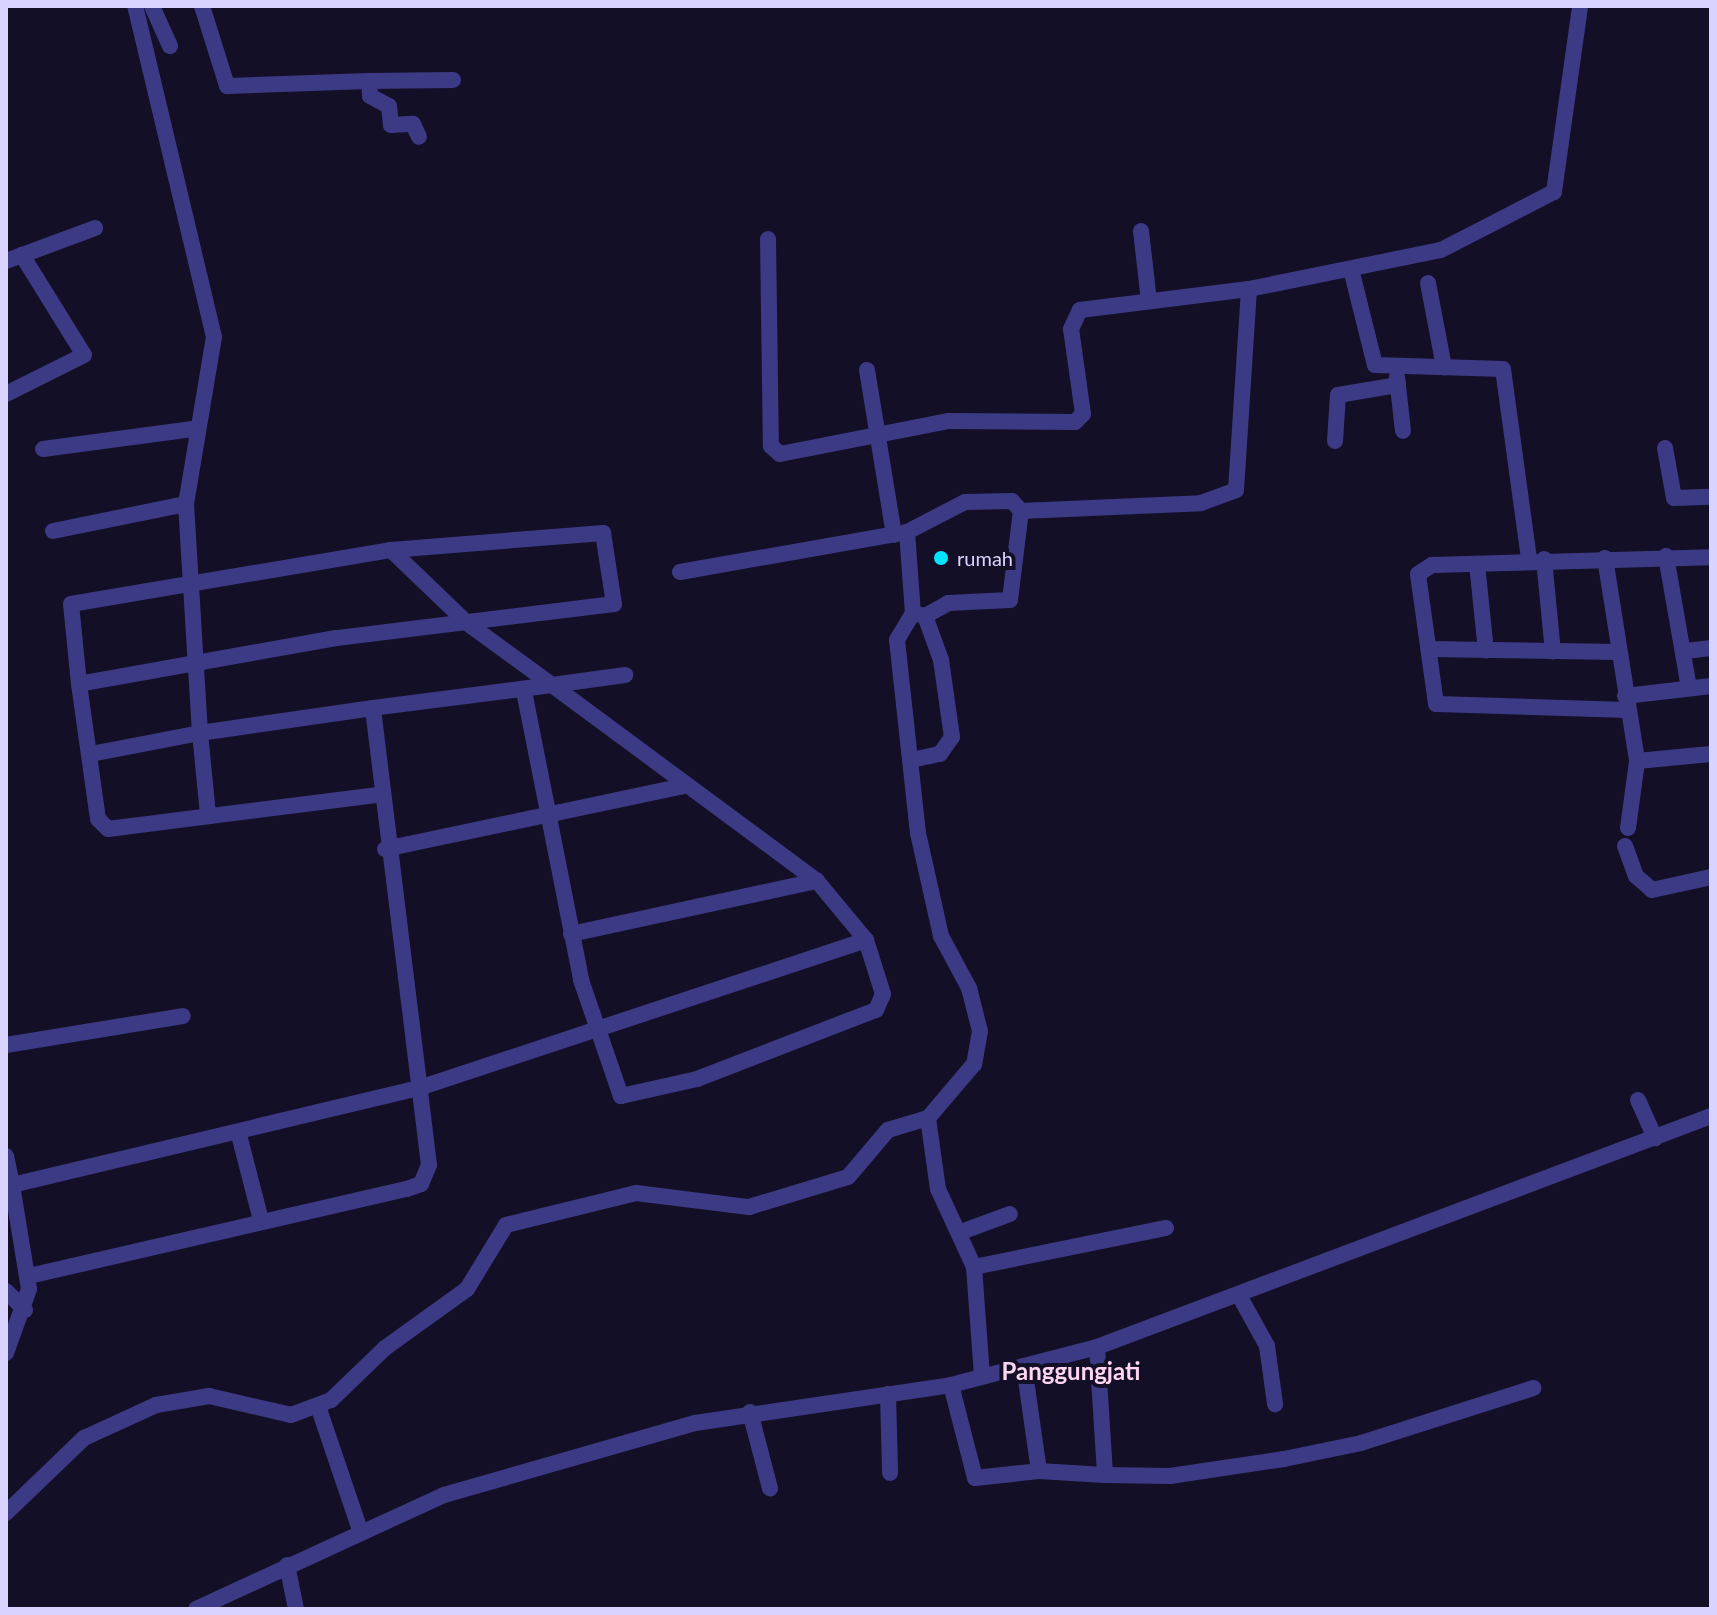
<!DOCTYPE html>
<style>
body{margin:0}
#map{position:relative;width:1717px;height:1615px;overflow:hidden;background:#130f26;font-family:Lato,sans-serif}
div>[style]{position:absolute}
.minor>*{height:16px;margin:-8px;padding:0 8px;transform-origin:8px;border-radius:8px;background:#3d3a85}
.dots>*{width:22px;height:22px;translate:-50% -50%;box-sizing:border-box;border:4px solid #130f26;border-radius:50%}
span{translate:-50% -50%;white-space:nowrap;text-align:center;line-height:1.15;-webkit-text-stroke:8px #130f26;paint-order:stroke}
.poi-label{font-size:20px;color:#d9d4ff}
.left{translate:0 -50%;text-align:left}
.quarter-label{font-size:24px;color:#ffd6f0;font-weight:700}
.frame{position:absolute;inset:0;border:8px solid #d9d4ff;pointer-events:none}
</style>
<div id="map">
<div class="minor">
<i style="left:152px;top:6px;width:44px;rotate:65.8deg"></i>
<i style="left:202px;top:6px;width:84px;rotate:72.6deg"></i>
<i style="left:227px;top:86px;width:142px;rotate:-2deg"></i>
<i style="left:369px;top:81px;width:15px;rotate:86deg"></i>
<i style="left:370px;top:96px;width:21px;rotate:28deg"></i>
<i style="left:389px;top:106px;width:19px;rotate:84deg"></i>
<i style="left:391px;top:125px;width:22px;rotate:-3deg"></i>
<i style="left:413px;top:124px;width:14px;rotate:65deg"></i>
<i style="left:369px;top:81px;width:84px;rotate:-0.7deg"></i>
<i style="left:1141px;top:231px;width:70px;rotate:83.5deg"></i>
<i style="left:768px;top:239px;width:207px;rotate:89.2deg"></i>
<i style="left:771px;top:446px;width:12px;rotate:42deg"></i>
<i style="left:780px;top:454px;width:171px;rotate:-11.1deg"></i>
<i style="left:948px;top:421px;width:127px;rotate:0.5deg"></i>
<i style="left:1075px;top:422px;width:11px;rotate:-45deg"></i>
<i style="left:1083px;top:414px;width:86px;rotate:-98deg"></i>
<i style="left:1071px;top:329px;width:21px;rotate:-65deg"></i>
<i style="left:1080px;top:310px;width:170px;rotate:-7.1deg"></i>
<i style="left:6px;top:261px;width:95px;rotate:-20.3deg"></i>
<i style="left:1351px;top:269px;width:99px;rotate:76deg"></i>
<i style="left:1375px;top:365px;width:128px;rotate:1.8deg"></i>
<i style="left:1503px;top:369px;width:193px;rotate:82.2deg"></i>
<i style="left:1428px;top:283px;width:86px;rotate:79.2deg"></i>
<i style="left:867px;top:370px;width:167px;rotate:80.7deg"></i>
<i style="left:1397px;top:377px;width:54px;rotate:83.7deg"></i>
<i style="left:6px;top:394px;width:87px;rotate:-26.6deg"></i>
<i style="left:84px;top:355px;width:118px;rotate:-121.8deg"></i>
<i style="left:1335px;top:441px;width:46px;rotate:-86.3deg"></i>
<i style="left:1338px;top:395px;width:61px;rotate:-9.5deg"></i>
<i style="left:1665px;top:448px;width:51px;rotate:79.8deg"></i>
<i style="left:1674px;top:498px;width:37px;rotate:-2deg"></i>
<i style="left:43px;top:449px;width:151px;rotate:-7.6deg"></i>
<i style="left:53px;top:531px;width:136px;rotate:-11.5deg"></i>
<i style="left:907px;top:532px;width:65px;rotate:-27.3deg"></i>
<i style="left:965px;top:502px;width:47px;rotate:-1.2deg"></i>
<i style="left:1012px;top:501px;width:13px;rotate:48deg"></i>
<i style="left:603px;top:533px;width:72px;rotate:81.2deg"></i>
<i style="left:614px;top:604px;width:280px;rotate:173deg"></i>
<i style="left:336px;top:638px;width:261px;rotate:169.9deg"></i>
<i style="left:79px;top:684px;width:80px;rotate:-95.7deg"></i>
<i style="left:71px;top:604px;width:325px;rotate:-9.6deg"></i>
<i style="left:391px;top:550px;width:213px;rotate:-4.6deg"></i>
<i style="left:391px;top:550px;width:105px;rotate:43.8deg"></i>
<i style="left:467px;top:623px;width:105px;rotate:36.1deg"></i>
<i style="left:552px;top:685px;width:74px;rotate:-7.8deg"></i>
<i style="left:1666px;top:556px;width:134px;rotate:80.1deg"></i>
<i style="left:1605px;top:558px;width:206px;rotate:81deg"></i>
<i style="left:1637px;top:761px;width:74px;rotate:-5.4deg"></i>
<i style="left:1544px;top:559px;width:93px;rotate:84.5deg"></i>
<i style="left:1477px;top:564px;width:87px;rotate:84.1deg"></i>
<i style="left:680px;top:572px;width:230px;rotate:-10deg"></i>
<i style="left:907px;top:532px;width:81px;rotate:85.8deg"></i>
<i style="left:913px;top:613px;width:31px;rotate:121deg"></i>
<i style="left:897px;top:640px;width:194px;rotate:83.8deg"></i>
<i style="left:918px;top:833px;width:106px;rotate:77.4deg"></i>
<i style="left:941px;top:936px;width:59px;rotate:61.7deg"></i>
<i style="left:969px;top:988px;width:44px;rotate:75.7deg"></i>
<i style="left:980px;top:1031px;width:34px;rotate:100deg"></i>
<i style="left:974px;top:1064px;width:71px;rotate:130.4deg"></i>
<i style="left:928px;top:1118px;width:72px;rotate:82deg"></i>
<i style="left:938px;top:1189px;width:86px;rotate:65.2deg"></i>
<i style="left:974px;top:1267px;width:109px;rotate:85.8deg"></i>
<i style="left:925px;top:616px;width:26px;rotate:-29deg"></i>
<i style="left:948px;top:603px;width:62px;rotate:-2.8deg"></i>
<i style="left:1010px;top:600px;width:90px;rotate:-83deg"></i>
<i style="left:1021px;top:511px;width:180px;rotate:-2.5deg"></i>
<i style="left:1201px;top:503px;width:37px;rotate:-20deg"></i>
<i style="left:1236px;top:490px;width:201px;rotate:-86.3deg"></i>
<i style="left:1249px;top:289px;width:196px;rotate:-11.5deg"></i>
<i style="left:1441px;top:250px;width:127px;rotate:-27.2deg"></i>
<i style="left:1554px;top:192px;width:188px;rotate:-82deg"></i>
<i style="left:1429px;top:649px;width:189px;rotate:0.9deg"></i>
<i style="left:1686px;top:651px;width:25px;rotate:-7deg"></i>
<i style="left:79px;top:684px;width:136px;rotate:82deg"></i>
<i style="left:98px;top:819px;width:14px;rotate:45deg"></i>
<i style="left:108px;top:829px;width:272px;rotate:-7.2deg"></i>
<i style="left:524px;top:691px;width:295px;rotate:78.8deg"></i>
<i style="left:581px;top:980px;width:123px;rotate:71deg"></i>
<i style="left:621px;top:1096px;width:78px;rotate:-12.6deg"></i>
<i style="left:697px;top:1079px;width:192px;rotate:-21.1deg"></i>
<i style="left:876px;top:1010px;width:17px;rotate:-66deg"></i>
<i style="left:883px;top:994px;width:57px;rotate:-107.5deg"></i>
<i style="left:1625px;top:696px;width:87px;rotate:-6.6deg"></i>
<i style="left:1627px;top:710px;width:191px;rotate:-178.2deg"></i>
<i style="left:1436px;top:704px;width:131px;rotate:-97.9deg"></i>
<i style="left:1418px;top:574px;width:17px;rotate:-33deg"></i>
<i style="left:1432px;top:565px;width:279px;rotate:-1.6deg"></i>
<i style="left:91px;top:754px;width:111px;rotate:-10.9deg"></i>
<i style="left:200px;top:733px;width:82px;rotate:84.4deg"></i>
<i style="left:911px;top:760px;width:30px;rotate:-12deg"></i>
<i style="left:940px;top:754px;width:21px;rotate:-55deg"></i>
<i style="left:952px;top:737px;width:78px;rotate:-98.1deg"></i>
<i style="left:941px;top:660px;width:47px;rotate:-110deg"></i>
<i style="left:925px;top:616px;width:9px;rotate:-167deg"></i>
<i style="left:1628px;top:828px;width:68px;rotate:-82.3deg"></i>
<i style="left:1625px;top:846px;width:32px;rotate:70deg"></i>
<i style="left:1636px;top:876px;width:21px;rotate:41deg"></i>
<i style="left:1652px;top:890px;width:60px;rotate:-12.4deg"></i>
<i style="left:385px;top:849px;width:307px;rotate:-11.9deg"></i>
<i style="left:571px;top:934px;width:252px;rotate:-12.2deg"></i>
<i style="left:6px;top:1045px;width:179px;rotate:-9.3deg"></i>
<i style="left:1638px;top:1100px;width:42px;rotate:65.9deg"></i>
<i style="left:239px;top:1135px;width:88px;rotate:75.5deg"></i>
<i style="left:6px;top:1156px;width:30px;rotate:78deg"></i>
<i style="left:961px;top:1232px;width:52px;rotate:-20.2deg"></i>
<i style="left:974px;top:1267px;width:196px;rotate:-11.5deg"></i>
<i style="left:29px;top:1276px;width:388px;rotate:-13deg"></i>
<i style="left:407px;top:1189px;width:15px;rotate:-20deg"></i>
<i style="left:421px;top:1184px;width:21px;rotate:-67deg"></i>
<i style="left:429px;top:1165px;width:460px;rotate:-97deg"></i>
<i style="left:373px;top:708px;width:175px;rotate:171.8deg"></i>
<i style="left:200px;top:733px;width:229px;rotate:-93.5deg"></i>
<i style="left:186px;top:504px;width:169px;rotate:-80.5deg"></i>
<i style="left:214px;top:337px;width:340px;rotate:-103.4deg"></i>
<i style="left:6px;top:1291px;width:27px;rotate:45deg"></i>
<i style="left:1240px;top:1297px;width:56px;rotate:61.1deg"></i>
<i style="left:1267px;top:1346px;width:59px;rotate:82.1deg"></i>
<i style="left:1097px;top:1347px;width:128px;rotate:86.4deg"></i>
<i style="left:1105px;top:1475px;width:65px;rotate:0.9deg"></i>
<i style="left:1170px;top:1476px;width:115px;rotate:-8.5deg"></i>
<i style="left:1284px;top:1459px;width:79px;rotate:-11.7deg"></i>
<i style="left:1361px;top:1443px;width:181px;rotate:-17.7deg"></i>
<i style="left:6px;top:1353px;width:68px;rotate:-70.2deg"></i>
<i style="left:29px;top:1289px;width:105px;rotate:-99.3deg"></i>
<i style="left:12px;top:1185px;width:415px;rotate:-13.4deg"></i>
<i style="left:416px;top:1089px;width:474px;rotate:-18.3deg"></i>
<i style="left:866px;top:940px;width:77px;rotate:-129.7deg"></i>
<i style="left:817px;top:881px;width:330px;rotate:-143.5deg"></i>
<i style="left:552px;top:685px;width:180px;rotate:172.7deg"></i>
<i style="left:1024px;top:1366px;width:106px;rotate:81.9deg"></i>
<i style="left:1039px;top:1471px;width:66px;rotate:3.5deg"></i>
<i style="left:951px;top:1385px;width:96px;rotate:75.5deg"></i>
<i style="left:975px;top:1478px;width:64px;rotate:-6.2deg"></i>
<i style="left:888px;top:1394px;width:79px;rotate:88.5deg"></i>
<i style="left:318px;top:1406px;width:131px;rotate:71.3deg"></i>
<i style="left:750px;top:1412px;width:79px;rotate:75.3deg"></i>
<i style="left:6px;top:1513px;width:108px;rotate:-43.9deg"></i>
<i style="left:84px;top:1438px;width:79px;rotate:-24.6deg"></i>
<i style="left:156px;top:1405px;width:54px;rotate:-9.6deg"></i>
<i style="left:209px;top:1396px;width:84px;rotate:13deg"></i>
<i style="left:291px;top:1415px;width:43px;rotate:-20.6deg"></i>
<i style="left:331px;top:1400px;width:75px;rotate:-43.9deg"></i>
<i style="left:385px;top:1348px;width:101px;rotate:-35.7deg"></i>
<i style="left:467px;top:1289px;width:75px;rotate:-58.6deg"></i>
<i style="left:506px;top:1225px;width:134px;rotate:-13.8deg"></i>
<i style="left:636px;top:1193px;width:114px;rotate:7.1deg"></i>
<i style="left:749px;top:1207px;width:103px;rotate:-16.9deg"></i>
<i style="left:848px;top:1177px;width:62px;rotate:-49.6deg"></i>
<i style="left:888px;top:1130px;width:42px;rotate:-16.7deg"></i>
<i style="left:287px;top:1565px;width:45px;rotate:78.4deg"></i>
<i style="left:196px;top:1609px;width:273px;rotate:-24.7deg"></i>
<i style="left:444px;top:1495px;width:261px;rotate:-16deg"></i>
<i style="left:695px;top:1423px;width:259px;rotate:-8.4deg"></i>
<i style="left:951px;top:1385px;width:151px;rotate:-14.6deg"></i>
<i style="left:1097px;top:1347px;width:656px;rotate:-20.62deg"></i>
</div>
<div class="dots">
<i style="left:941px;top:558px;background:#00e5ff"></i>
</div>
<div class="poi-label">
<span class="left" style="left:957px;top:558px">rumah</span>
</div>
<div class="quarter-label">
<span style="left:1071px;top:1371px">Panggungjati</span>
</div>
<div class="frame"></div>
</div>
